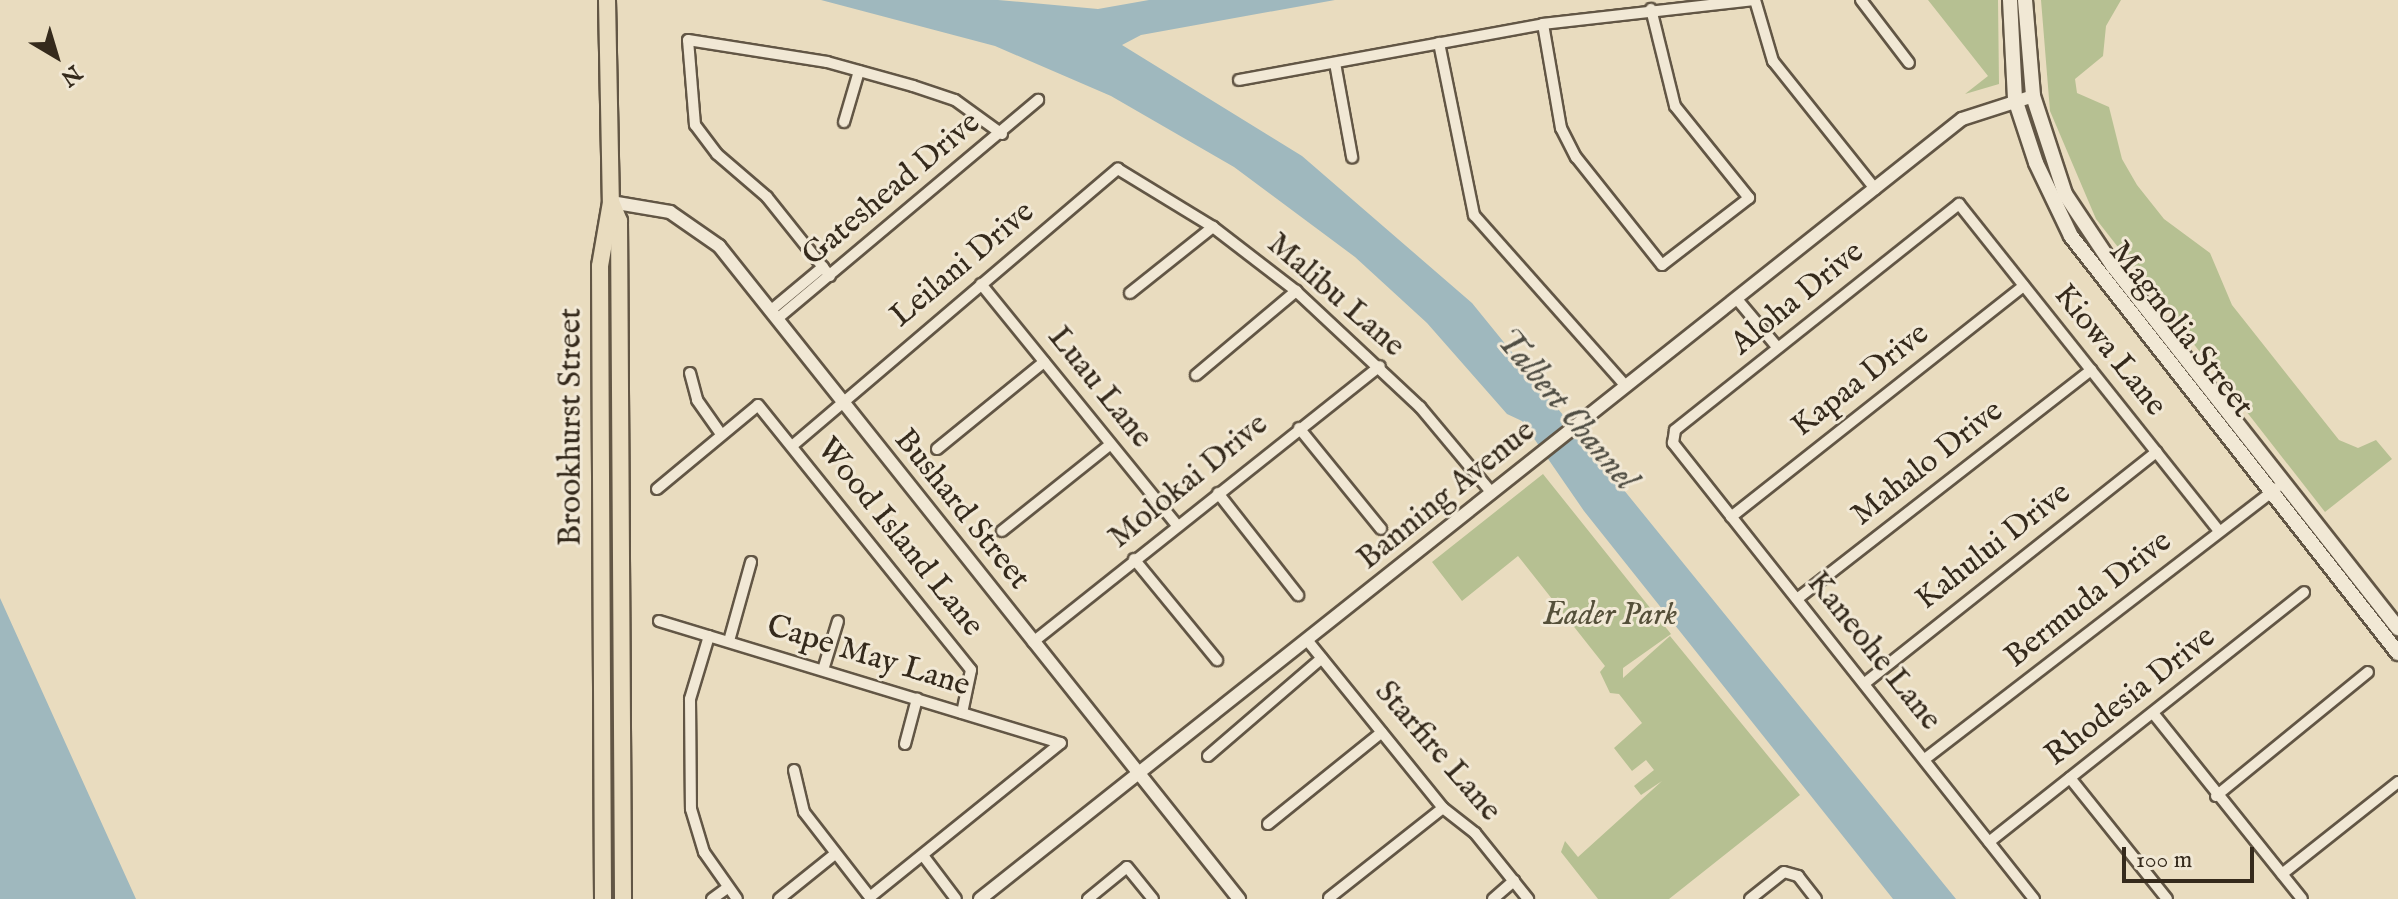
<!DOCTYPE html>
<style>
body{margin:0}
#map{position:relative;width:2398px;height:899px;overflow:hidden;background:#e9dcbf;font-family:"IM FELL English",serif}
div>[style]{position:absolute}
.green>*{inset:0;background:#b6c092}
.water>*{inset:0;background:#9fb8be}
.roads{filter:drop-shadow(2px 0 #625645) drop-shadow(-2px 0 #625645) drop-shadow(0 2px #625645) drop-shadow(0 -2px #625645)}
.minor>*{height:10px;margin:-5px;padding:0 5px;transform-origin:5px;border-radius:5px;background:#f1e8d5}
.tertiary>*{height:12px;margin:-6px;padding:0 6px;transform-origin:6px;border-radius:6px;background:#f1e8d5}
.secondary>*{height:14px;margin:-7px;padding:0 7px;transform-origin:7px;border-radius:7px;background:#f1e8d5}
.primary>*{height:16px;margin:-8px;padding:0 8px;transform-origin:8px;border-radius:8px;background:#e9dcbf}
span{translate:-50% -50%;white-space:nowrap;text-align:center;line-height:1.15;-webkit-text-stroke:6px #f1e8d5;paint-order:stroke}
.street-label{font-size:32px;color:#352a1c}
.park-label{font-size:32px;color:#55503a;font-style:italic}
.water-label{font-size:34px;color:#504e44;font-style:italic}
.north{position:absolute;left:16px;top:16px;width:80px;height:80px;-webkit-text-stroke:6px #f1e8d5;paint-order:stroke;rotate:142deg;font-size:22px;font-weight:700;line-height:32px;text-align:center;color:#352a1c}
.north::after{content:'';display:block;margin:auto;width:28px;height:36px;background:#352a1c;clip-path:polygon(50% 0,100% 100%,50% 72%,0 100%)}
.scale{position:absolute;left:2122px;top:847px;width:132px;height:36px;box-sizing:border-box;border:4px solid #352a1c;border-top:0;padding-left:10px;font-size:24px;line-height:28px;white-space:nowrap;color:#352a1c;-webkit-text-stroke:6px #f1e8d5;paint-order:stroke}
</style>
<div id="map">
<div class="green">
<i style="clip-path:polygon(1928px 0,1998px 0,1999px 84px,1965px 94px,1988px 76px)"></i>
<i style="clip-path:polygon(2041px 0,2121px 0,2106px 26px,2103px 56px,2075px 79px,2077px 93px,2109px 107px,2122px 159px,2137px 185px,2164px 219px,2210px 253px,2232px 305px,2339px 440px,2358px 448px,2376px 440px,2392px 459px,2325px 512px,2096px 219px,2050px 111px)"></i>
<i style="clip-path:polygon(1543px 474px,1671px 634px,1623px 668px,1623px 678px,1670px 636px,1800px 795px,1669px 899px,1598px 899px,1561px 852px,1565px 841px,1578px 857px,1662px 781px,1641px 795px,1634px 786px,1654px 770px,1646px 760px,1632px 771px,1614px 748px,1642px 723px,1619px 694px,1610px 693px,1600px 672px,1605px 666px,1518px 556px,1462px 601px,1432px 562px)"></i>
</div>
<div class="water">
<i style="clip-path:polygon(821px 0,998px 0,1098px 9px,1149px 0,1335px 0,1141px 35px,1122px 45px,1302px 156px,1472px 303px,1956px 899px,1893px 899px,1584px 511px,1522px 421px,1507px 414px,1427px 323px,1355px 257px,1234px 167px,1111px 96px,995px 46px)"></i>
<i style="clip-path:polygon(0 598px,74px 762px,136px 899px,0 899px)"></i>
</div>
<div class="roads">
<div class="minor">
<i style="left:1755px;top:0;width:64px;rotate:73.6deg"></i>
<i style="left:1773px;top:61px;width:164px;rotate:51.4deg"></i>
<i style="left:1861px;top:0;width:79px;rotate:52.7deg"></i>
<i style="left:1543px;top:24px;width:106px;rotate:80.2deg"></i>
<i style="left:1561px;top:128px;width:33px;rotate:63deg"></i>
<i style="left:1576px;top:157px;width:138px;rotate:51.5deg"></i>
<i style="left:1662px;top:265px;width:110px;rotate:-37.6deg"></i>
<i style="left:1749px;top:198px;width:118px;rotate:-128.8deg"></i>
<i style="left:1675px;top:106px;width:100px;rotate:-103.9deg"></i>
<i style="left:1439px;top:43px;width:176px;rotate:78.5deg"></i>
<i style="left:1474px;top:215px;width:229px;rotate:48.4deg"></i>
<i style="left:1335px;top:63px;width:96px;rotate:79.7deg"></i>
<i style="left:1239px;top:80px;width:309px;rotate:-10.4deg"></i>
<i style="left:1543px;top:24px;width:212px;rotate:-6.5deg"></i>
<i style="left:844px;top:122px;width:53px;rotate:-73.6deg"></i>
<i style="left:830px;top:276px;width:101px;rotate:-128.6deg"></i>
<i style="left:767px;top:197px;width:66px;rotate:-139.3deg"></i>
<i style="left:717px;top:154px;width:36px;rotate:-127deg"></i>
<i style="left:695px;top:125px;width:85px;rotate:-94.7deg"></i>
<i style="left:688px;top:40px;width:141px;rotate:9deg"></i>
<i style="left:827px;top:62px;width:89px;rotate:15.6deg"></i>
<i style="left:913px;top:86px;width:44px;rotate:18.4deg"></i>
<i style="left:955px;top:100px;width:58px;rotate:35.9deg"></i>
<i style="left:981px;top:284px;width:311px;rotate:50.9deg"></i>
<i style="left:1130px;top:293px;width:106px;rotate:-38.5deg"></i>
<i style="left:1736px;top:298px;width:65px;rotate:50deg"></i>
<i style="left:770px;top:311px;width:69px;rotate:-39.7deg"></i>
<i style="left:777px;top:319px;width:341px;rotate:-40deg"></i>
<i style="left:690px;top:373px;width:28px;rotate:75deg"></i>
<i style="left:697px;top:400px;width:42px;rotate:54.8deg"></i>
<i style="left:1196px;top:375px;width:131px;rotate:-40deg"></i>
<i style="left:1299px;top:428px;width:130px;rotate:50.9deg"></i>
<i style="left:792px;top:446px;width:428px;rotate:-40.4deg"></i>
<i style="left:1118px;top:169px;width:111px;rotate:31.4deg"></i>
<i style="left:1213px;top:227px;width:105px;rotate:37.6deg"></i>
<i style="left:1296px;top:291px;width:170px;rotate:43.1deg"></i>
<i style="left:1420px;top:407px;width:112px;rotate:50.1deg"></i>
<i style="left:937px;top:449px;width:138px;rotate:-39.1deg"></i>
<i style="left:657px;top:489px;width:131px;rotate:-39.7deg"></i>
<i style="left:758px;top:405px;width:340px;rotate:51.2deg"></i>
<i style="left:971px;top:670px;width:44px;rotate:101.8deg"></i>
<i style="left:1218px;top:493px;width:130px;rotate:51.9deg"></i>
<i style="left:1731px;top:517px;width:373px;rotate:-38.3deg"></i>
<i style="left:1002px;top:531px;width:139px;rotate:-38.6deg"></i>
<i style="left:1134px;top:559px;width:131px;rotate:50.6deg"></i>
<i style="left:1797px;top:599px;width:373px;rotate:-37.9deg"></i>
<i style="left:659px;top:621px;width:420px;rotate:16.9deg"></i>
<i style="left:709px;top:636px;width:66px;rotate:106.8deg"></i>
<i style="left:690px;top:699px;width:110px;rotate:89.5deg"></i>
<i style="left:691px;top:809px;width:45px;rotate:73.2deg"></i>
<i style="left:704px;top:852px;width:57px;rotate:54.9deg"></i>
<i style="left:1307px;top:640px;width:216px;rotate:51deg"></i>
<i style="left:1443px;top:808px;width:41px;rotate:38deg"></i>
<i style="left:1475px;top:833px;width:85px;rotate:51.2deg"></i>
<i style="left:729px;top:641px;width:82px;rotate:-74.4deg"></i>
<i style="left:1033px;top:642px;width:443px;rotate:-38.5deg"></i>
<i style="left:823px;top:670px;width:51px;rotate:-73deg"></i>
<i style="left:1865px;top:683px;width:372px;rotate:-38.4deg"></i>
<i style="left:2153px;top:713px;width:238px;rotate:51.3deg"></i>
<i style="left:905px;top:744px;width:47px;rotate:-75.1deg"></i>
<i style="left:1208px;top:756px;width:150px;rotate:-40.7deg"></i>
<i style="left:1925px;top:759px;width:444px;rotate:-37.6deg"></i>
<i style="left:794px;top:770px;width:43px;rotate:76.6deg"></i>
<i style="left:804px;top:812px;width:108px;rotate:52.2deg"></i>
<i style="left:870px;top:897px;width:245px;rotate:-38.9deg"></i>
<i style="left:2070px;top:778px;width:155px;rotate:51.3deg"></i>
<i style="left:2216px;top:796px;width:196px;rotate:-39.2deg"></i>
<i style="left:1268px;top:824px;width:146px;rotate:-38.9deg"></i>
<i style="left:1989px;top:842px;width:402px;rotate:-38.4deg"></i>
<i style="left:925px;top:858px;width:51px;rotate:52.9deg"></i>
<i style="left:2282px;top:874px;width:148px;rotate:-38.4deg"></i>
<i style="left:1329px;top:898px;width:145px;rotate:-38.3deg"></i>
<i style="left:712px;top:899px;width:19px;rotate:-36deg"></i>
<i style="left:779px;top:899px;width:72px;rotate:-38.8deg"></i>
<i style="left:1088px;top:899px;width:50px;rotate:-39.4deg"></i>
<i style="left:1127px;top:867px;width:41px;rotate:50.9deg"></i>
<i style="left:1493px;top:899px;width:28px;rotate:-41deg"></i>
<i style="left:1750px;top:899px;width:43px;rotate:-38.5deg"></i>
<i style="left:1784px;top:872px;width:15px;rotate:16deg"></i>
<i style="left:1798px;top:876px;width:29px;rotate:52deg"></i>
<i style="left:2034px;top:899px;width:582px;rotate:-128.37deg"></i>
<i style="left:1673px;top:443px;width:13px;rotate:-81deg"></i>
<i style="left:1675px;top:430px;width:363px;rotate:-38.5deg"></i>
<i style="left:1959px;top:204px;width:418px;rotate:51.5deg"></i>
</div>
<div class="tertiary">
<i style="left:611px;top:202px;width:60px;rotate:9.6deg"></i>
<i style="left:670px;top:212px;width:60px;rotate:34.8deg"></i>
<i style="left:719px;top:246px;width:835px;rotate:51.47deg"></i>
<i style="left:980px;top:899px;width:1254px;rotate:-38.46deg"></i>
<i style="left:1962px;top:119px;width:75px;rotate:-17.9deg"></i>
</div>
<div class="secondary">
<i style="left:2010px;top:0;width:99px;rotate:87.1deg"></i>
<i style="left:2015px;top:99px;width:67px;rotate:71.8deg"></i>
<i style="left:2036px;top:163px;width:81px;rotate:64.4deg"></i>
<i style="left:2071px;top:236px;width:530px;rotate:51.9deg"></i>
<i style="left:2025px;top:0;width:96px;rotate:85.2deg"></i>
<i style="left:2033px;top:96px;width:103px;rotate:71.9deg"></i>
<i style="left:2065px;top:194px;width:87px;rotate:56.3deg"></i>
<i style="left:2113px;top:266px;width:461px;rotate:51.8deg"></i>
</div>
<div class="primary">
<i style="left:607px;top:0;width:202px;rotate:88.9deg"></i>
<i style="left:611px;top:202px;width:21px;rotate:67deg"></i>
<i style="left:619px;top:221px;width:678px;rotate:89.66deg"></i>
<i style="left:603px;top:899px;width:633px;rotate:-90.27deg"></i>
<i style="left:600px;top:266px;width:65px;rotate:-80.2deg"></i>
</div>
</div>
<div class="street-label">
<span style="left:892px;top:190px;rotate:-40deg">Gateshead Drive</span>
<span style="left:963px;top:265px;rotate:-40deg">Leilani Drive</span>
<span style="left:1335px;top:296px;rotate:41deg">Malibu Lane</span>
<span style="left:1798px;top:299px;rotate:-39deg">Aloha Drive</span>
<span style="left:2180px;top:330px;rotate:52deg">Magnolia Street</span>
<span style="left:2109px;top:351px;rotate:51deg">Kiowa Lane</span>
<span style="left:1861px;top:381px;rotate:-38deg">Kapaa Drive</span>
<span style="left:1099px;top:388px;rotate:51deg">Luau Lane</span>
<span style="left:572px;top:427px;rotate:-90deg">Brookhurst Street</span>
<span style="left:1928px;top:464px;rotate:-38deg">Mahalo Drive</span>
<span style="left:1189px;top:482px;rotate:-39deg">Molokai Drive</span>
<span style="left:1447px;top:496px;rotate:-39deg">Banning Avenue</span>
<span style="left:961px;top:510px;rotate:51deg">Bushard Street</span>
<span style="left:899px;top:538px;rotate:51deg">Wood Island Lane</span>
<span style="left:1994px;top:547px;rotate:-38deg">Kahului Drive</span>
<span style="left:2089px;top:600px;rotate:-38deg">Bermuda Drive</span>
<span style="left:1873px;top:652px;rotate:51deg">Kaneohe Lane</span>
<span style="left:868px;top:657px;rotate:17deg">Cape May Lane</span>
<span style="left:2131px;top:697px;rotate:-38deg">Rhodesia Drive</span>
<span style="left:1437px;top:752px;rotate:49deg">Starfire Lane</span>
</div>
<div class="park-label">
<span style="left:1610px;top:616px">Eader Park</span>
</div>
<div class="water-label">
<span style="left:1566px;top:410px;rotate:50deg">Talbert Channel</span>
</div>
<div class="north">N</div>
<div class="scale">100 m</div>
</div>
